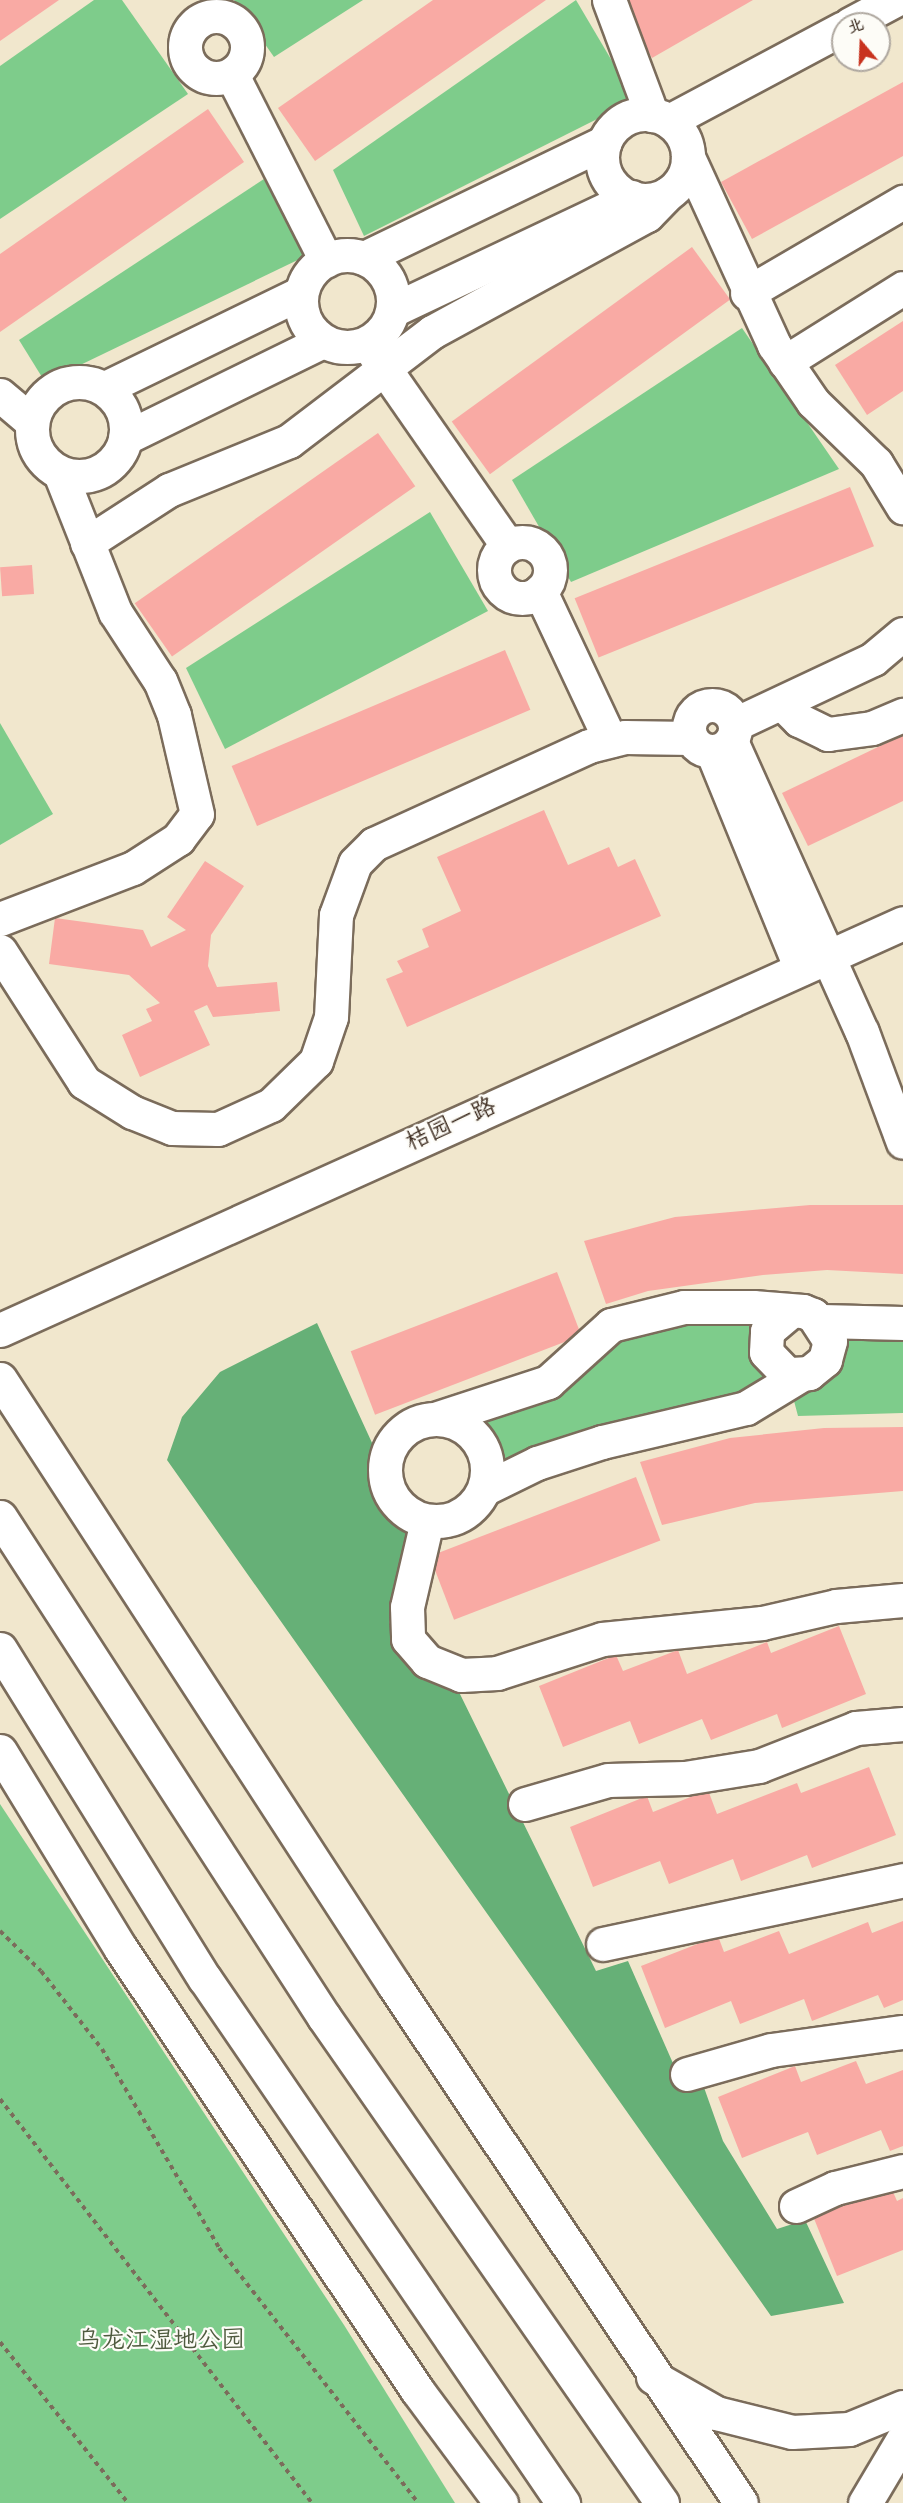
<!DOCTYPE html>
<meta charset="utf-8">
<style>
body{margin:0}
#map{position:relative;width:903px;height:2503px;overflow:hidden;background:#f1e7cd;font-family:Mynerve,"LXGW WenKai TC",sans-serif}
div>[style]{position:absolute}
.green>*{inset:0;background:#7ecc8b}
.forest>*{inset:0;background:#66b077}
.building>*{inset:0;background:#f9aaa4;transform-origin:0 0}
.path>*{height:4px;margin-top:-2px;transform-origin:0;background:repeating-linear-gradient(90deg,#7b6c5b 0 4.5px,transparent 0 9px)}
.roads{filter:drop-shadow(2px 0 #7b6c5b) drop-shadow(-2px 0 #7b6c5b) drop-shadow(0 2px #7b6c5b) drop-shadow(0 -2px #7b6c5b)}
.minor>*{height:33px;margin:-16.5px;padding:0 16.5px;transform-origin:16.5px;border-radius:16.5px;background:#fff}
.minor>.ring{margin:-16.5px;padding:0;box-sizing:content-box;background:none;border:33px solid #fff;border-radius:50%}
.major>*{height:33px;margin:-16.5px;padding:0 16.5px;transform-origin:16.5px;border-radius:16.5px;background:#fff}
.highway>*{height:33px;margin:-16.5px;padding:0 16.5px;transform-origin:16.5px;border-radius:16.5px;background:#fff}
span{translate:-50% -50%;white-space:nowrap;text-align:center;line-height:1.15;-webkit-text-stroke:4.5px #fdfcf7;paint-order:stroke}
.street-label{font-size:24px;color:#3b2a1e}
.park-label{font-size:24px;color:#4f5b3f}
.north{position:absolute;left:831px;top:12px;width:60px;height:60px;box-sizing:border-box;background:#fdfcf7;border:2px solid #afa8a0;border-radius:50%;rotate:341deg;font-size:16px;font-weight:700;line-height:24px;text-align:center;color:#3b2a1e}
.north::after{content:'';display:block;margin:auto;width:21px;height:27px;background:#c8321e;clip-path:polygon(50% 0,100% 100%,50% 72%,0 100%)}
</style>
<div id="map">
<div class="green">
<i style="clip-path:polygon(94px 0,122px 0,188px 94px,0 219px,0 66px)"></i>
<i style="clip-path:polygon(234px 0,363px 0,274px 57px)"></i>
<i style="clip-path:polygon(576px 0,635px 100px,364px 236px,333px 170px)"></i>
<i style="clip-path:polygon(264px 179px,306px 256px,45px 382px,19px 340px)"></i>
<i style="clip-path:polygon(742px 328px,839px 469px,571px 582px,512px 480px)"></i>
<i style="clip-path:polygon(430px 512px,488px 611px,225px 749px,186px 668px)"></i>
<i style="clip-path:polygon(0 723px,53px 814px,0 845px)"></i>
<i style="clip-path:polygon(663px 1320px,749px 1323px,756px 1356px,775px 1379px,704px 1408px,494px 1472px,492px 1448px,471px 1415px)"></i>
<i style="clip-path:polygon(837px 1334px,903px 1335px,903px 1413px,798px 1416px,794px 1401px,836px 1374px)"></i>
<i style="clip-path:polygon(0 1804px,344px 2325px,455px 2503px,0 2503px)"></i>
</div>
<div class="forest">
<i style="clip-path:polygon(317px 1323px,373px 1445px,376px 1490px,386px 1511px,405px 1522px,409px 1537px,389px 1622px,410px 1668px,458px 1690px,596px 1971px,628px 1961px,683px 2086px,701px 2079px,723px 2141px,777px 2229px,805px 2220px,844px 2303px,771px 2316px,167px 1460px,182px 1417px,220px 1372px)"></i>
</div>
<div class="building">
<i style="clip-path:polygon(0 0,59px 0,0 41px)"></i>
<i style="clip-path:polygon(433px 0,546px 0,315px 161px,278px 108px)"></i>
<i style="clip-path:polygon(624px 0,753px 0,652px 58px,620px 2px)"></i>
<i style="clip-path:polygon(903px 82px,903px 156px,752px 239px,721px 182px)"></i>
<i style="clip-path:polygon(208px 109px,244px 162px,0 332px,0 254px)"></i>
<i style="left:692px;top:247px;width:65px;height:297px;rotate:54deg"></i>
<i style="clip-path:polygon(903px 321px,903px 391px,867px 415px,835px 365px)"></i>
<i style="left:378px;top:433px;width:65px;height:297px;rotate:55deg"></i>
<i style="left:850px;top:487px;width:64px;height:297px;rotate:68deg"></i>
<i style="left:32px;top:565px;width:29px;height:32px;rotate:86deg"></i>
<i style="left:505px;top:650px;width:65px;height:297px;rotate:67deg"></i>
<i style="clip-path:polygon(903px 735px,903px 801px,808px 846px,782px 793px)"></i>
<i style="clip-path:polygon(544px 810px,568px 865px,609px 847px,618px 867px,635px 859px,661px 916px,407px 1027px,386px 979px,403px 972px,397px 961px,429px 947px,422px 929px,461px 911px,437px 857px)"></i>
<i style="clip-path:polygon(205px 861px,244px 886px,211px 935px,208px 966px,217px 987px,277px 982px,280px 1011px,213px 1017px,207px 1005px,194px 1011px,210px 1045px,140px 1077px,122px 1035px,152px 1021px,146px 1009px,160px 1003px,129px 975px,49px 964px,55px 918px,143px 930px,151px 947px,186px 930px,167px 917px)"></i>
<i style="clip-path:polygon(810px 1205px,903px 1205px,903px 1274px,827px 1270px,763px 1275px,648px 1291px,606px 1304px,584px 1241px,675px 1217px)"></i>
<i style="left:557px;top:1272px;width:68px;height:221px;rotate:69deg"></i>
<i style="clip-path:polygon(903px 1427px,903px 1491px,755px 1503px,662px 1525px,640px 1462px,730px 1438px,824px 1428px)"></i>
<i style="left:636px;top:1477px;width:68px;height:221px;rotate:69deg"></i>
<i style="clip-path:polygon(839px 1626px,866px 1694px,782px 1728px,777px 1714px,711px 1740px,702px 1719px,639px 1744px,630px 1721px,563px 1747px,539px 1686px,616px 1655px,623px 1671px,678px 1650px,687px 1674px,767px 1642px,771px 1653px)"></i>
<i style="clip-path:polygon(869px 1767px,896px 1835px,812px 1868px,807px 1855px,741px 1881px,733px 1859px,669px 1884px,660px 1861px,593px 1887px,570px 1827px,647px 1796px,653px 1812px,708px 1790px,717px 1814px,797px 1783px,801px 1793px)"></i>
<i style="clip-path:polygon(903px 1921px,903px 2000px,884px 2008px,878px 1995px,812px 2021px,804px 1999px,740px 2024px,731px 2001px,665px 2028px,641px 1966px,718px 1936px,724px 1952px,779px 1931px,789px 1954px,868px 1922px,872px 1933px)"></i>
<i style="clip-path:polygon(856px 2061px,866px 2084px,903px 2070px,903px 2146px,890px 2151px,881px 2130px,817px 2155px,808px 2132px,742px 2158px,718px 2097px,795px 2066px,801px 2082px)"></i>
<i style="clip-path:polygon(890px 2185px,897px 2201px,903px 2198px,903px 2250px,837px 2276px,813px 2216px)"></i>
</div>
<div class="path">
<i style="left:0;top:1931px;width:57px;rotate:44.3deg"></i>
<i style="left:41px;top:1971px;width:99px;rotate:52deg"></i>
<i style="left:102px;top:2049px;width:231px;rotate:59.5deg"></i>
<i style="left:219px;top:2248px;width:323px;rotate:52deg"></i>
<i style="left:0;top:2099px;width:510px;rotate:52.32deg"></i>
<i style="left:0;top:2342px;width:206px;rotate:51.5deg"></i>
</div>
<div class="roads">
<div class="minor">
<i style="left:609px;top:0;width:123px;rotate:69.5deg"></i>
<i class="ring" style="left:185px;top:16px;width:29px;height:29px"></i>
<i style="left:850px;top:24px;width:51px;rotate:-28.1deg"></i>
<i style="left:232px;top:75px;width:208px;rotate:63.1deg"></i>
<i class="ring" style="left:602px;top:114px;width:53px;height:53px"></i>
<i style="left:669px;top:121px;width:197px;rotate:-28.1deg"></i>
<i style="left:688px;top:157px;width:207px;rotate:65.4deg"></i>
<i style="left:774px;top:345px;width:69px;rotate:55.6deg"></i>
<i style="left:813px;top:402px;width:88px;rotate:44.1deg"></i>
<i style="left:876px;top:463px;width:52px;rotate:58.5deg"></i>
<i class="ring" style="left:301px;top:255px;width:59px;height:59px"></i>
<i style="left:364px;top:258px;width:267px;rotate:-25.7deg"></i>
<i style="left:747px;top:293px;width:181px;rotate:-30.3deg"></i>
<i style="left:395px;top:309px;width:262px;rotate:-25.3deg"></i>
<i style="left:373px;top:352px;width:235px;rotate:55.2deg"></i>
<i style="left:785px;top:362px;width:139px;rotate:-32.1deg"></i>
<i class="ring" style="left:32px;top:382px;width:61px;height:61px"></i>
<i style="left:105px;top:388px;width:218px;rotate:-25.9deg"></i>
<i style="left:0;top:395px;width:42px;rotate:40.2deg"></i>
<i style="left:125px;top:438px;width:220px;rotate:-26.1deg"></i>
<i class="ring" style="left:494px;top:542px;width:23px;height:23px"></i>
<i style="left:87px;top:543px;width:98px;rotate:-32.9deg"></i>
<i style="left:169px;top:490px;width:130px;rotate:-22.2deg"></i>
<i style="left:289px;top:441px;width:180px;rotate:-37.3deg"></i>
<i style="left:432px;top:332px;width:245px;rotate:-28.6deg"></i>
<i style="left:647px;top:215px;width:30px;rotate:-46deg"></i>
<i style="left:540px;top:591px;width:165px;rotate:64.8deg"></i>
<i style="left:783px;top:704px;width:23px;rotate:45deg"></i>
<i style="left:799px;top:720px;width:32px;rotate:26deg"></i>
<i style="left:828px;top:734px;width:44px;rotate:-7.8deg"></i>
<i style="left:872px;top:728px;width:34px;rotate:-23deg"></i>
<i class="ring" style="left:689px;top:705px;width:13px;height:13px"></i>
<i style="left:735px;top:724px;width:153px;rotate:-25.2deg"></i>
<i style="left:873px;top:659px;width:39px;rotate:-40deg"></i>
<i style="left:731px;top:741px;width:319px;rotate:65.8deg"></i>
<i style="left:862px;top:1032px;width:117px;rotate:69.6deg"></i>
<i style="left:712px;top:751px;width:235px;rotate:67.8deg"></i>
<i style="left:0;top:919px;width:142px;rotate:-21deg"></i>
<i style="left:133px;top:868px;width:54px;rotate:-32.8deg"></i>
<i style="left:178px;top:839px;width:31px;rotate:-53deg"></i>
<i style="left:197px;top:814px;width:102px;rotate:-103.1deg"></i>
<i style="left:174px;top:715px;width:37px;rotate:-112deg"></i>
<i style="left:160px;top:681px;width:82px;rotate:-123.1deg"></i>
<i style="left:115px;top:612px;width:149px;rotate:-111.6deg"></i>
<i style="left:0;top:951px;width:156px;rotate:57.3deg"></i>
<i style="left:84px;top:1082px;width:57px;rotate:32deg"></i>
<i style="left:132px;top:1112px;width:43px;rotate:21.8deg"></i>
<i style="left:172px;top:1128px;width:46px;rotate:1.2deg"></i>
<i style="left:218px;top:1129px;width:58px;rotate:-24.4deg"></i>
<i style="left:271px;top:1105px;width:63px;rotate:-44.4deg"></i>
<i style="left:316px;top:1061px;width:46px;rotate:-71.2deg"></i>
<i style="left:331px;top:1017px;width:102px;rotate:-87.2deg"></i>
<i style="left:336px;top:915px;width:55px;rotate:-69.9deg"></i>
<i style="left:355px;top:863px;width:27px;rotate:-45deg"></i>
<i style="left:374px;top:844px;width:236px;rotate:-24.5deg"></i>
<i style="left:589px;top:746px;width:37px;rotate:-14deg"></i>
<i style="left:625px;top:737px;width:66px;rotate:0.9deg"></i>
<i style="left:822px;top:1321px;width:81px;rotate:1.4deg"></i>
<i style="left:0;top:1330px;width:990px;rotate:-24.26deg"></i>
<i style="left:438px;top:1418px;width:116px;rotate:-18.1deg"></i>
<i style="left:548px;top:1382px;width:85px;rotate:-42.1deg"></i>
<i style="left:611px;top:1325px;width:75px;rotate:-13.9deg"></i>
<i style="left:684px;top:1307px;width:69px"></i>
<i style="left:753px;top:1307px;width:50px;rotate:4.6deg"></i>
<i style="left:803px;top:1311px;width:11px;rotate:22deg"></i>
<i style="left:813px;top:1315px;width:31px;rotate:57deg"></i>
<i style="left:830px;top:1341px;width:20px;rotate:105deg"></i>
<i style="left:825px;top:1360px;width:21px;rotate:141deg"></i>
<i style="left:809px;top:1373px;width:22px;rotate:177deg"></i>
<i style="left:787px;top:1374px;width:30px;rotate:-134deg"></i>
<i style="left:766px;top:1352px;width:21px;rotate:-87deg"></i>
<i style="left:767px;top:1331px;width:31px;rotate:-40deg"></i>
<i class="ring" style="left:385px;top:1419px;width:69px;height:69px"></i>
<i style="left:484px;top:1489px;width:59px;rotate:-26.1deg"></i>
<i style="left:537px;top:1463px;width:68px;rotate:-17.9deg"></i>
<i style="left:602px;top:1442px;width:148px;rotate:-13.3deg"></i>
<i style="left:746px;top:1408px;width:62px;rotate:-31.1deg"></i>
<i style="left:427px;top:1521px;width:88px;rotate:103.1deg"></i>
<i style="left:407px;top:1607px;width:32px;rotate:88deg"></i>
<i style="left:408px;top:1639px;width:29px;rotate:49deg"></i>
<i style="left:427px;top:1661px;width:37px;rotate:22deg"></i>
<i style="left:461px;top:1675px;width:36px;rotate:-3deg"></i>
<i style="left:497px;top:1673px;width:110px;rotate:-17.9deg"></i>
<i style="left:602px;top:1639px;width:161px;rotate:-5.7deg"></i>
<i style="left:762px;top:1623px;width:76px;rotate:-12.9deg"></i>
<i style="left:836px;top:1606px;width:67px;rotate:-5.1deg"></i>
<i style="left:525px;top:1804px;width:86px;rotate:-16.1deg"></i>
<i style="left:608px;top:1780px;width:77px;rotate:-1.5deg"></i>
<i style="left:685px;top:1778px;width:75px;rotate:-9.2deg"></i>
<i style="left:759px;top:1766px;width:104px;rotate:-21.4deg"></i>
<i style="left:856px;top:1728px;width:47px;rotate:-4.9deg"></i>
<i style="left:603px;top:1944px;width:307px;rotate:-12deg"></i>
<i style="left:687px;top:2074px;width:87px;rotate:-15.9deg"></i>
<i style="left:771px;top:2050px;width:133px;rotate:-7.8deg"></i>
<i style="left:796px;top:2206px;width:43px;rotate:-24.8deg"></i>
<i style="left:835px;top:2188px;width:70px;rotate:-14deg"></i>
<i style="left:653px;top:2377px;width:73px;rotate:29.7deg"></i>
<i style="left:716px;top:2413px;width:78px;rotate:14deg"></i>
<i style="left:792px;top:2432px;width:57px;rotate:-3deg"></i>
<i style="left:849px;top:2429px;width:58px;rotate:-22.2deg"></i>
<i style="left:865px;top:2503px;width:74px;rotate:-59.3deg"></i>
</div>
<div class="major">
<i style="left:0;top:1379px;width:723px;rotate:56.97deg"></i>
<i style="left:394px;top:1985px;width:623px;rotate:56.18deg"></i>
<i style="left:0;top:1751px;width:232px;rotate:58.6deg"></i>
<i style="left:121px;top:1949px;width:531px;rotate:56.13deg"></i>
<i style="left:417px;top:2390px;width:141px;rotate:53.4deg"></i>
</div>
<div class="highway">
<i style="left:0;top:1517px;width:596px;rotate:57.06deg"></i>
<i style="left:324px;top:2017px;width:592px;rotate:55.18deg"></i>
<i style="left:0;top:1649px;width:388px;rotate:58.2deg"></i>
<i style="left:205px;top:1979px;width:635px;rotate:55.66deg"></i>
</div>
</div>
<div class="street-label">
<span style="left:451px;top:1125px;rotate:-24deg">桔园一路</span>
</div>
<div class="park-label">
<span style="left:161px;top:2341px">乌龙江湿地公园</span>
</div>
<div class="north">北</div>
</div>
